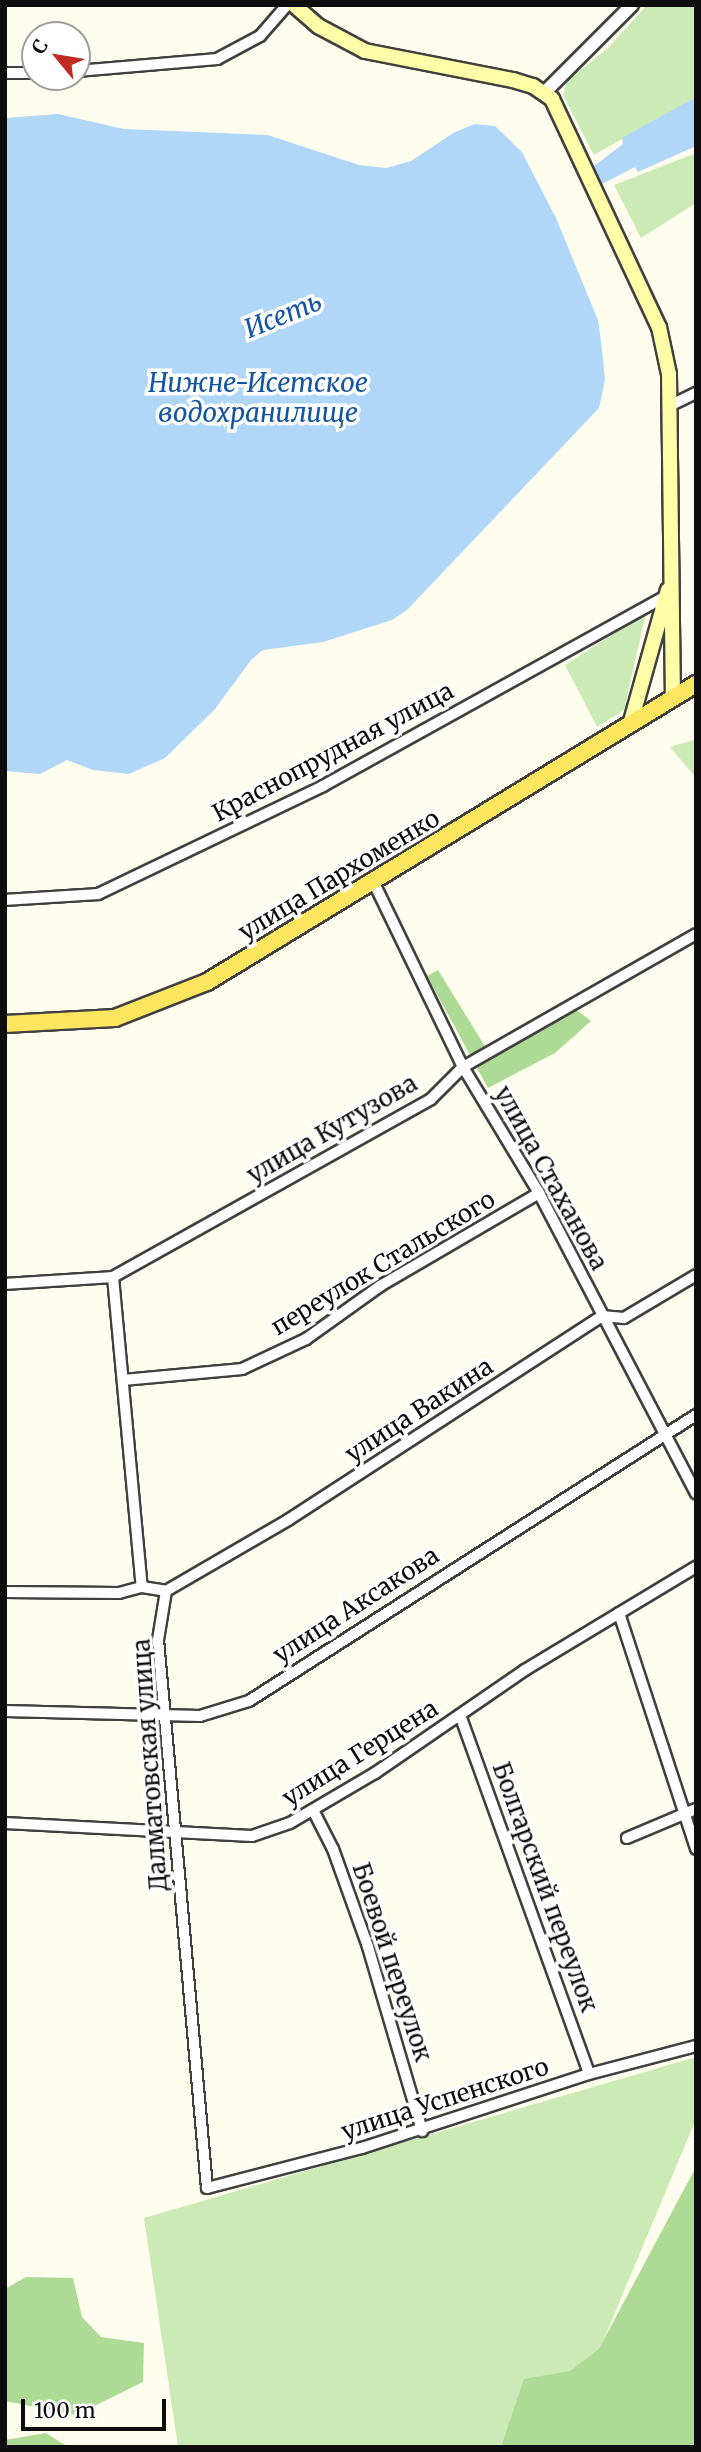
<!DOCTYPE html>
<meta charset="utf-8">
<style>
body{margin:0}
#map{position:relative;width:701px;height:2452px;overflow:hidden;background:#fffded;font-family:Merriweather,serif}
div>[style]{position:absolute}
.green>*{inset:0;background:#cceab6}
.forest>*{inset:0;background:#addb95}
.water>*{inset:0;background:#b0d6f8}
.roads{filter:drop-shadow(2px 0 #404040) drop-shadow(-2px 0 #404040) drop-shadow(0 2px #404040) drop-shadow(0 -2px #404040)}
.minor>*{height:10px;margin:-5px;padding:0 5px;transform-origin:5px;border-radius:5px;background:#fff}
.tertiary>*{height:12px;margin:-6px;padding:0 6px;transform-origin:6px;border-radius:6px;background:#fff}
.secondary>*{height:14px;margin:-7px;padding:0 7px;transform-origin:7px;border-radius:7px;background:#fffea8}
.primary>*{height:16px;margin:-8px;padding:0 8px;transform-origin:8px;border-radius:8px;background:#fce660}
span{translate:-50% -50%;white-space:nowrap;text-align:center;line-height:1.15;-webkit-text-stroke:7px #fff;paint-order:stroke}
.street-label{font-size:24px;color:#0d0d0d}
.water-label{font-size:26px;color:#1355a2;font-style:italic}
.frame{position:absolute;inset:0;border:7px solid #0d0d0d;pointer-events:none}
.north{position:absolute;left:21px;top:21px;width:70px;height:70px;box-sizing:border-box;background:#fff;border:2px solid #9e9e9e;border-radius:50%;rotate:300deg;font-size:19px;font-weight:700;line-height:28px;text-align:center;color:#0d0d0d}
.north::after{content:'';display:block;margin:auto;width:24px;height:32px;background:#c02a22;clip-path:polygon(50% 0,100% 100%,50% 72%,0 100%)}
.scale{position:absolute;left:21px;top:2399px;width:145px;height:32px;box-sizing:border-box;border:4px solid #0d0d0d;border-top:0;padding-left:9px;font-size:21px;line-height:24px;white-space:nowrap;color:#0d0d0d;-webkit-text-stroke:5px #fff;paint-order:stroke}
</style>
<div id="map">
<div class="green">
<i style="clip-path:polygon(647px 5px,696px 5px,696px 97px,594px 155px,563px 95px,567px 81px,608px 48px)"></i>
<i style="clip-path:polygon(696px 153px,696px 203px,641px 238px,614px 185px)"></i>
<i style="clip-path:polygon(646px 613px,624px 710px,597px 727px,565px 665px)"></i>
<i style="clip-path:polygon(696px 739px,696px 778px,670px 747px)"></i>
<i style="clip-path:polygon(696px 2057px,696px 2119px,604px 2339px,696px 2167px,696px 2447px,178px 2447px,144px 2218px)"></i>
</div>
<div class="forest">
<i style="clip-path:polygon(438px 970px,486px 1048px,574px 1008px,591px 1021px,555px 1053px,488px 1088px,427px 976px)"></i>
<i style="clip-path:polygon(696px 2167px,696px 2447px,501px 2447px,524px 2379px,570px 2371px,599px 2349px)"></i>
<i style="clip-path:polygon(26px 2277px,73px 2278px,82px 2317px,101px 2337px,144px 2343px,143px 2382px,76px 2415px,5px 2401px,5px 2289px)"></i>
<i style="clip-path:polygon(46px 2433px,68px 2447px,5px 2447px,5px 2440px)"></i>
</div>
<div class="water">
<i style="clip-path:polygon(696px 97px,696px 146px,638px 172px,635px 167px,602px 184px,594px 166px,623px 144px,622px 138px)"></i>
<i style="clip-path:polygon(58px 114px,124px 129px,268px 135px,359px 165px,386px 168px,411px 161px,455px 132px,475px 124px,495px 126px,522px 152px,556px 218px,598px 320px,602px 349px,605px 380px,599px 408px,407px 610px,392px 620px,323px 642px,263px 650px,251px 660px,215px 709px,165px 758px,129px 774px,93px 770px,67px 760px,40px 774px,5px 771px,5px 118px)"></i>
</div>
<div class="roads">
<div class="minor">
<i style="left:77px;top:71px;width:141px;rotate:-4.9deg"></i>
<i style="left:217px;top:59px;width:49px;rotate:-28.1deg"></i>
<i style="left:260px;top:36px;width:41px;rotate:-48.9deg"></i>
<i style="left:5px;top:73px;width:30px"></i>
<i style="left:669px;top:406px;width:30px;rotate:-26deg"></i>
<i style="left:373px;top:881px;width:207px;rotate:64.2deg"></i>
<i style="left:463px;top:1067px;width:147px;rotate:58.9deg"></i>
<i style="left:539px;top:1193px;width:339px;rotate:62.4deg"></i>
<i style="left:5px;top:900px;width:93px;rotate:-3.7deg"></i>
<i style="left:98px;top:894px;width:250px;rotate:-25.6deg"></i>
<i style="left:323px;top:786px;width:392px;rotate:-29deg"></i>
<i style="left:113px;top:1277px;width:311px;rotate:84.7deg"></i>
<i style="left:142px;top:1587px;width:24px;rotate:9deg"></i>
<i style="left:166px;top:1591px;width:50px;rotate:99.3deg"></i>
<i style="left:158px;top:1640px;width:550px;rotate:84.89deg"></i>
<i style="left:207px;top:2188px;width:160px;rotate:-14.5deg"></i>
<i style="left:362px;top:2148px;width:239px;rotate:-18.1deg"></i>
<i style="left:589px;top:2074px;width:111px;rotate:-14.7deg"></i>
<i style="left:5px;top:1284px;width:108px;rotate:-3.7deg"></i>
<i style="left:113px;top:1277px;width:364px;rotate:-29.2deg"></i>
<i style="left:431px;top:1099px;width:45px;rotate:-45deg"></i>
<i style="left:463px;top:1067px;width:268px;rotate:-29.7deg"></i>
<i style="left:123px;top:1380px;width:120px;rotate:-5.3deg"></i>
<i style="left:242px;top:1369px;width:71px;rotate:-25.1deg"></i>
<i style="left:306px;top:1339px;width:91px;rotate:-35.6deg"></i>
<i style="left:380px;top:1286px;width:184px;rotate:-30.3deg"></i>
<i style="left:166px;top:1591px;width:141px;rotate:-30.2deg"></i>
<i style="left:288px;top:1520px;width:374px;rotate:-33deg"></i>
<i style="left:602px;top:1316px;width:22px;rotate:5deg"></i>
<i style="left:624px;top:1318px;width:84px;rotate:-30.8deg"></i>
<i style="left:5px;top:1592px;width:114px;rotate:0.5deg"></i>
<i style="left:119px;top:1593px;width:24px;rotate:-15deg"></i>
<i style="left:619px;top:1613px;width:248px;rotate:71.9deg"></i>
<i style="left:5px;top:1711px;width:195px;rotate:1.5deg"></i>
<i style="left:200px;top:1716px;width:51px;rotate:-17deg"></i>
<i style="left:249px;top:1701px;width:531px;rotate:-32.61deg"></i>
<i style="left:460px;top:1715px;width:381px;rotate:70.2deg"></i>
<i style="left:313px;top:1810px;width:44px;rotate:62.9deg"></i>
<i style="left:333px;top:1849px;width:104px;rotate:70.3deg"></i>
<i style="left:368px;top:1947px;width:192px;rotate:73.6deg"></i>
<i style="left:5px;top:1823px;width:247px;rotate:3deg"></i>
<i style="left:252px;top:1836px;width:40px;rotate:-18.9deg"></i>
<i style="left:290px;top:1823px;width:99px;rotate:-30.5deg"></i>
<i style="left:375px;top:1773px;width:182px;rotate:-34.5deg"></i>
<i style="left:525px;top:1670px;width:200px;rotate:-31.1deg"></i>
<i style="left:627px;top:1838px;width:75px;rotate:-22.8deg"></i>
</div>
<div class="tertiary">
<i style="left:545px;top:92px;width:123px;rotate:-45deg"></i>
</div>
<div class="secondary">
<i style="left:294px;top:5px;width:32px;rotate:41deg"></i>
<i style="left:318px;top:26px;width:53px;rotate:28deg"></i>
<i style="left:365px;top:51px;width:151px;rotate:11.1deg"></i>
<i style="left:513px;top:80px;width:21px;rotate:17deg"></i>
<i style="left:533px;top:86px;width:23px;rotate:34deg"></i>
<i style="left:552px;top:99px;width:252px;rotate:64.9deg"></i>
<i style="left:659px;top:327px;width:48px;rotate:78deg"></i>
<i style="left:669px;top:374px;width:322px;rotate:89.3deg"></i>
<i style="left:630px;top:725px;width:140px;rotate:-74.3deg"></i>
</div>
<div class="primary">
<i style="left:5px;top:1024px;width:110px;rotate:-3.1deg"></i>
<i style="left:115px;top:1018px;width:99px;rotate:-21.4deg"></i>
<i style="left:207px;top:982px;width:573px;rotate:-31.36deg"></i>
</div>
</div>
<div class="street-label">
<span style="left:333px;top:752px;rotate:-28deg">Краснопрудная улица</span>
<span style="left:339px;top:875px;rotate:-31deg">улица Пархоменко</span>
<span style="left:332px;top:1129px;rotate:-30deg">улица Кутузова</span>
<span style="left:551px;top:1178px;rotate:61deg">улица Стаханова</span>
<span style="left:383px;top:1263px;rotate:-31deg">переулок Стальского</span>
<span style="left:419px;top:1410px;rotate:-33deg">улица Вакина</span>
<span style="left:356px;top:1605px;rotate:-33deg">улица Аксакова</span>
<span style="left:360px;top:1753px;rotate:-32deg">улица Герцена</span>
<span style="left:150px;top:1765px;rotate:-94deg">Далматовская улица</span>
<span style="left:545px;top:1887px;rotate:70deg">Болгарский переулок</span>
<span style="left:392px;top:1962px;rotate:72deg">Боевой переулок</span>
<span style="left:445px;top:2099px;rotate:-18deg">улица Успенского</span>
</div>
<div class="water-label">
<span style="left:283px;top:315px;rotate:-22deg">Исеть</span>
<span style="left:258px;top:398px">Нижне-Исетское<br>водохранилище</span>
</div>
<div class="frame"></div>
<div class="north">С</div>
<div class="scale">100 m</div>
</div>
